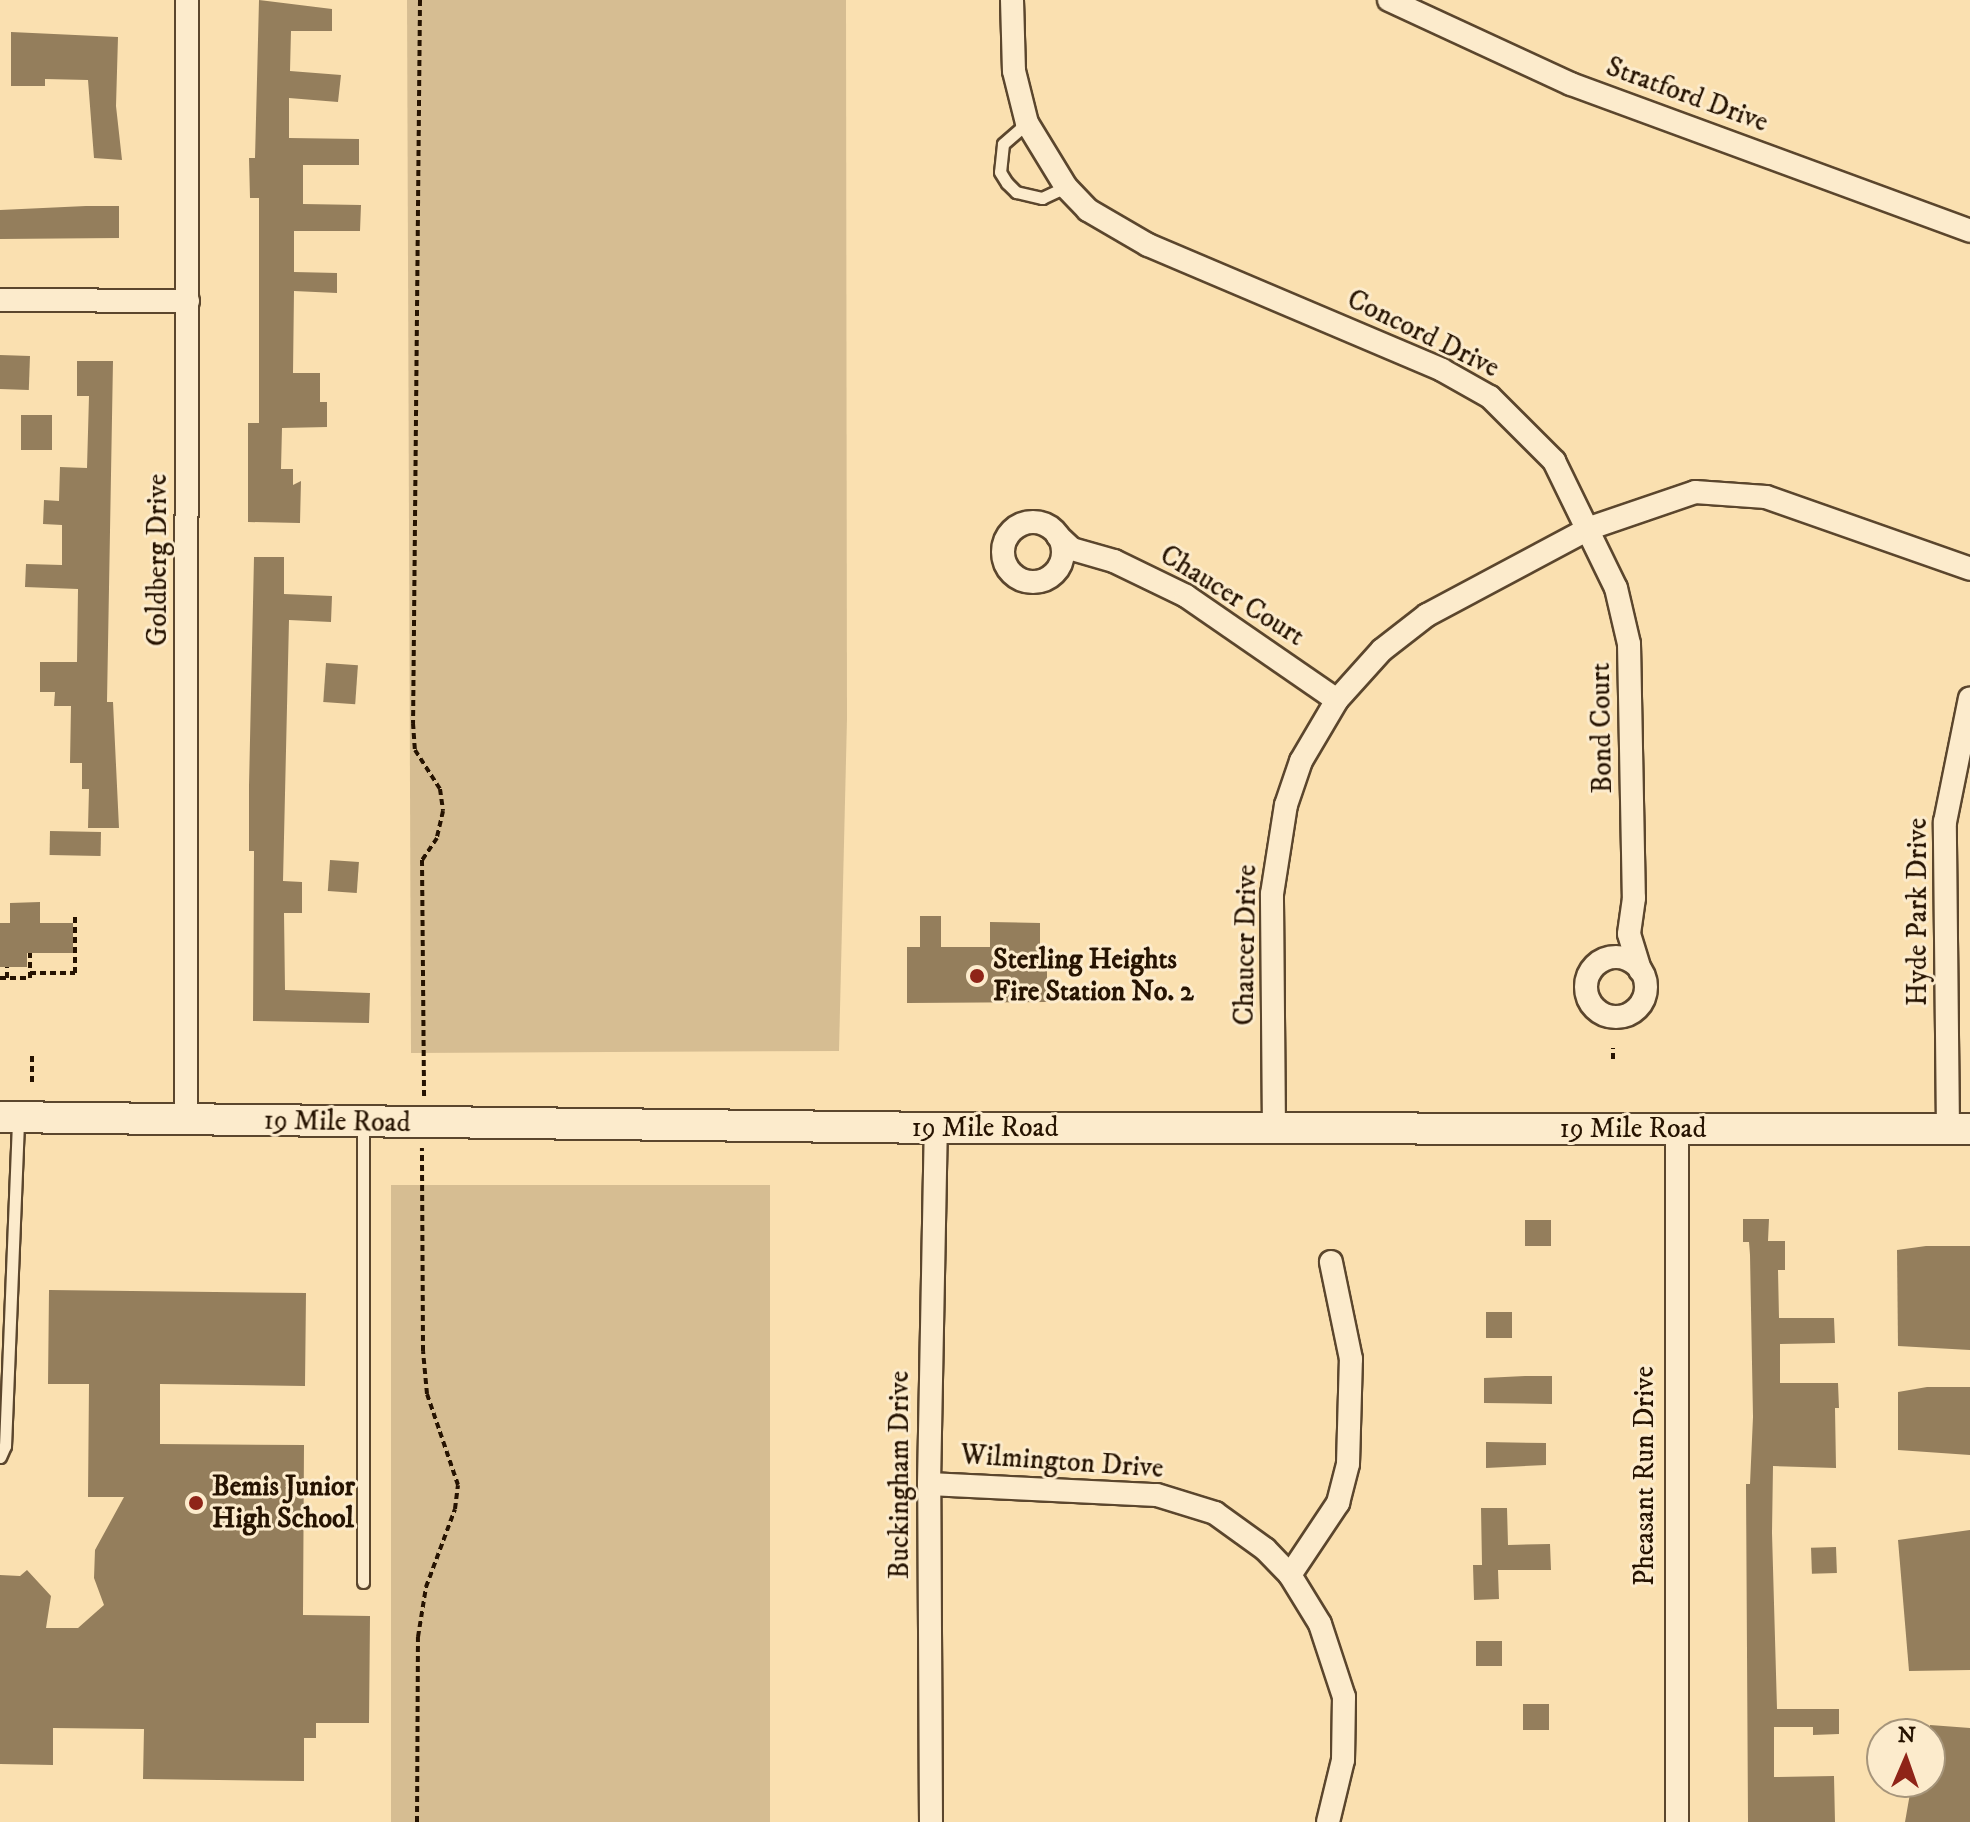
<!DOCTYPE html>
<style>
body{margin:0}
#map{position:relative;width:1970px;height:1822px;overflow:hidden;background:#fae0b0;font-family:"IM FELL DW Pica",serif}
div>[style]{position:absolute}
.green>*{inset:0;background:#d6bd92;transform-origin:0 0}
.building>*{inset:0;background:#947e5c;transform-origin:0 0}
.path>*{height:4px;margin-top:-2px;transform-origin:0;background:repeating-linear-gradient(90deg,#261301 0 6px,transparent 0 10px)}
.roads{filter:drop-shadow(2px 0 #5b462d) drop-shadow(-2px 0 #5b462d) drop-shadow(0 2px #5b462d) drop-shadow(0 -2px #5b462d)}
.lane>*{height:11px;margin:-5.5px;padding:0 5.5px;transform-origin:5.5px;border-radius:5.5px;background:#fcebcc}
.street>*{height:22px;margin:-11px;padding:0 11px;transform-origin:11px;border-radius:11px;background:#fcebcc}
.street>.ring{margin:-11px;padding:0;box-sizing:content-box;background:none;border:22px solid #fcebcc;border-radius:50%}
.secondary>*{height:30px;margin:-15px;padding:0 15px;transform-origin:15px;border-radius:15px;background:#fcebcc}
.dots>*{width:22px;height:22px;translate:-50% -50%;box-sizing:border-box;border:4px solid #fcebcc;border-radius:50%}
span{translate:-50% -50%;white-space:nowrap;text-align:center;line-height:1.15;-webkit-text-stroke:6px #fcebcc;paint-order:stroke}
.street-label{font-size:28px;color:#261301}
.poi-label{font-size:28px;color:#261301;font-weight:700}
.left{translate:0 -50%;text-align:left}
.north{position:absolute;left:1866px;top:1718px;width:80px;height:80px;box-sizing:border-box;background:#fcebcc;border:2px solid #a6957b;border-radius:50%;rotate:2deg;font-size:22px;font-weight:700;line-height:32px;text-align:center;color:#261301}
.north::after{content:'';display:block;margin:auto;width:28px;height:36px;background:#8f2418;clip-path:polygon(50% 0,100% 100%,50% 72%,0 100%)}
</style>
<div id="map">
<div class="green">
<i style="clip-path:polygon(407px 0,846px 0,847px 719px,839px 1051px,411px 1053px)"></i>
<i style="left:391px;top:1185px;width:379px;height:637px"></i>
</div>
<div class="building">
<i style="clip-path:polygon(259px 0,332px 9px,332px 31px,291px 31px,290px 71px,341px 75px,338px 102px,289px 98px,289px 138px,359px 139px,359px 165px,303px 165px,303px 204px,361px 205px,360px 231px,294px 231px,294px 272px,337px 273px,337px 293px,294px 291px,293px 373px,320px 373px,320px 402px,327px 402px,327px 427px,282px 428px,281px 469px,293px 469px,293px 485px,301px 481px,300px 523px,248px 522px,248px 423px,259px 423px,259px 198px,250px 198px,249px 158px,255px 158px)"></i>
<i style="clip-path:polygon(11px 32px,118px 37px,116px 106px,122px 160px,94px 158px,88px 80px,45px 79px,45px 86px,11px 86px)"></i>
<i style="clip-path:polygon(86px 206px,119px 206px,119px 238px,0 239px,0 210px)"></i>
<i style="left:0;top:355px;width:30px;height:34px;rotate:2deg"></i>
<i style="clip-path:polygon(77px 361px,113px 361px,107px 702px,113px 702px,119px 828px,88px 828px,89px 789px,82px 789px,82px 763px,70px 763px,71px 706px,54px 706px,55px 692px,40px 692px,40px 662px,77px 662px,78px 589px,25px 587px,26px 564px,62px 565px,62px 525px,43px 524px,44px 500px,59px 501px,60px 467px,87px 468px,89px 396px,77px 396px)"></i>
<i style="left:21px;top:415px;width:31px;height:35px"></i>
<i style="clip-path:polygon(254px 557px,284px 557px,284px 594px,332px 596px,331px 622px,289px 620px,283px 881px,302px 882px,302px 913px,284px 913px,285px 990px,370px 993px,369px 1023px,253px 1021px,254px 851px,249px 851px,249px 786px)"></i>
<i style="left:326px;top:663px;width:32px;height:39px;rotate:4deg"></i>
<i style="left:50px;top:831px;width:51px;height:24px;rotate:1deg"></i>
<i style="left:330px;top:860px;width:29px;height:31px;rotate:4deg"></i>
<i style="clip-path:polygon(40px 902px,40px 923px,73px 923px,73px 953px,27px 953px,27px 967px,0 967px,0 923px,10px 923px,10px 903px)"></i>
<i style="clip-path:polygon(920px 916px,941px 916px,941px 947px,990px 947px,990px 922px,1040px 923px,1040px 949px,1047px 949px,1047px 1002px,907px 1003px,907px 947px,920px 947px)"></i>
<i style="clip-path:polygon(1743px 1219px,1769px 1219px,1768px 1241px,1785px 1241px,1785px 1270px,1778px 1270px,1779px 1318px,1834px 1318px,1835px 1343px,1780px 1344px,1780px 1383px,1838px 1383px,1839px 1408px,1835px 1408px,1836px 1468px,1773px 1466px,1772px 1533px,1777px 1709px,1839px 1709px,1839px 1734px,1813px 1735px,1813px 1727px,1774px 1727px,1774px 1777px,1834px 1776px,1835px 1822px,1748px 1822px,1746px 1484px,1750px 1484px,1753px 1417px,1750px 1255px,1749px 1242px,1743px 1242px)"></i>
<i style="left:1551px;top:1220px;width:26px;height:26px;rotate:90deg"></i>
<i style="clip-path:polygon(1926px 1246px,1970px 1246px,1970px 1350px,1898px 1346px,1897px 1250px)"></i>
<i style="clip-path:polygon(49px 1290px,306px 1293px,305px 1386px,160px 1384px,160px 1444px,304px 1445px,303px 1615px,370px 1616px,369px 1723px,316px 1723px,316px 1738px,304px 1738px,304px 1781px,143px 1779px,144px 1729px,53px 1728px,53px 1765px,0 1764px,0 1575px,20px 1576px,27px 1570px,51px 1596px,46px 1628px,78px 1628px,104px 1605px,94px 1578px,95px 1550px,124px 1497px,88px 1497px,89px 1384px,48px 1384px)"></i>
<i style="left:1512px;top:1312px;width:26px;height:26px;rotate:90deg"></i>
<i style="clip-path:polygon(1525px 1376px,1552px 1376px,1552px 1404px,1484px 1403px,1484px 1378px)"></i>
<i style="clip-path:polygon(1927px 1387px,1970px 1387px,1970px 1455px,1898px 1450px,1898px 1392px)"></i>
<i style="clip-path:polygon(1486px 1442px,1546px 1443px,1546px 1465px,1486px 1468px)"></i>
<i style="clip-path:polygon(1481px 1508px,1507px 1508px,1508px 1545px,1550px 1544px,1551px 1570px,1498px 1570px,1499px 1599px,1474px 1600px,1473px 1565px,1482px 1565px)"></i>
<i style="clip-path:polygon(1970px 1530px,1970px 1670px,1909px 1671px,1898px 1540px)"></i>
<i style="left:1836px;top:1547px;width:26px;height:25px;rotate:88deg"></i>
<i style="left:1502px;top:1641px;width:25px;height:26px;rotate:90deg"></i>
<i style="left:1523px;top:1704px;width:26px;height:26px"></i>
<i style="clip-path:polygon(1930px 1725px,1970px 1728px,1970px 1822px,1905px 1822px,1912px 1782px,1930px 1782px)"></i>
</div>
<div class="path">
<i style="left:420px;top:0;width:723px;rotate:90.55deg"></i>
<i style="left:413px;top:723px;width:27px;rotate:86deg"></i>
<i style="left:415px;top:750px;width:46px;rotate:57.3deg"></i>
<i style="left:440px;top:789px;width:22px;rotate:82deg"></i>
<i style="left:443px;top:811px;width:28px;rotate:103deg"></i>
<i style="left:437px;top:838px;width:27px;rotate:124deg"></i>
<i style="left:422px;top:860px;width:236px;rotate:89.5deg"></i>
<i style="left:30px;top:973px;width:45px"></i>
<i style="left:75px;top:973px;width:60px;rotate:-90deg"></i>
<i style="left:0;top:978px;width:30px"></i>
<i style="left:30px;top:978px;width:25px;rotate:-90deg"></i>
<i style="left:7px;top:978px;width:11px;rotate:-90deg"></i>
<i style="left:32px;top:1056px;width:30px;rotate:90deg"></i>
<i style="left:1613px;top:1059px;width:11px;rotate:-90deg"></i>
<i style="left:417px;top:1822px;width:185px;rotate:-89.7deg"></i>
<i style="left:418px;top:1637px;width:51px;rotate:-80.9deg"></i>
<i style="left:426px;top:1587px;width:83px;rotate:-69.6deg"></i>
<i style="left:455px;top:1509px;width:24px;rotate:-83deg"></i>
<i style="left:458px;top:1485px;width:96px;rotate:-108.8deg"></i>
<i style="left:427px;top:1394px;width:43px;rotate:-95.3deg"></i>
<i style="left:423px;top:1351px;width:203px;rotate:-90.3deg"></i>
</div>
<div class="roads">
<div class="lane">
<i style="left:1027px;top:123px;width:32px;rotate:139deg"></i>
<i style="left:1003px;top:144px;width:28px;rotate:96deg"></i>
<i style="left:1000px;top:172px;width:13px;rotate:58deg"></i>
<i style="left:1007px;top:183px;width:13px;rotate:45deg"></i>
<i style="left:1016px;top:192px;width:27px;rotate:13deg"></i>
<i style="left:1042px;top:198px;width:26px;rotate:-25deg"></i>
<i style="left:0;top:1457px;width:12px;rotate:-66deg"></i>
<i style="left:5px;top:1446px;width:327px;rotate:-87.7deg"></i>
<i style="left:363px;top:1582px;width:459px;rotate:-90deg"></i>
</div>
<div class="street">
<i style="left:1012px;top:0;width:71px;rotate:88.4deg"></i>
<i style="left:1014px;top:71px;width:54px;rotate:76deg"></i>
<i style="left:1027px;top:123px;width:75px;rotate:58.6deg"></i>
<i style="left:1066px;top:187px;width:32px;rotate:46deg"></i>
<i style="left:1088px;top:210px;width:69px;rotate:30.3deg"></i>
<i style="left:1148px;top:245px;width:319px;rotate:23deg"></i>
<i style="left:1442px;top:370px;width:55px;rotate:29.4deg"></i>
<i style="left:1490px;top:397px;width:91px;rotate:45deg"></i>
<i style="left:1554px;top:461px;width:141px;rotate:64deg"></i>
<i style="left:1616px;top:588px;width:57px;rotate:76.9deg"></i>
<i style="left:1629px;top:644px;width:254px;rotate:88.9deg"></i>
<i style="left:1634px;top:898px;width:36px;rotate:98deg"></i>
<i style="left:1629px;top:934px;width:38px;rotate:73deg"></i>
<i style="left:1389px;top:0;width:200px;rotate:24.8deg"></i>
<i style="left:1571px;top:84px;width:425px;rotate:20.2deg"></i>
<i style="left:0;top:300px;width:188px;rotate:0.3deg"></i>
<i class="ring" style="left:1003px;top:522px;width:38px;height:38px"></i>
<i style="left:1058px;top:536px;width:19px;rotate:43deg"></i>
<i style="left:1072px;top:549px;width:44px;rotate:15.9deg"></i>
<i style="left:1114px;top:561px;width:80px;rotate:25.9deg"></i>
<i style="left:1186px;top:596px;width:183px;rotate:34.6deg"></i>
<i class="ring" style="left:1586px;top:957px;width:38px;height:38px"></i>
<i style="left:186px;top:1119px;width:1119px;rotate:-89.95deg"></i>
<i style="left:1948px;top:1129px;width:307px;rotate:-90.6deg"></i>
<i style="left:1945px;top:822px;width:126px;rotate:-78.6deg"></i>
<i style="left:1274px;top:1130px;width:236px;rotate:-90.5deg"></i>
<i style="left:1272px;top:894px;width:90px;rotate:-81.1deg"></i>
<i style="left:1286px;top:805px;width:46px;rotate:-71.2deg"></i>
<i style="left:1301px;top:761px;width:71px;rotate:-59.5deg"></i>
<i style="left:1337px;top:700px;width:67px;rotate:-48deg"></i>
<i style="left:1382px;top:650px;width:57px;rotate:-37.9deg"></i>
<i style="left:1427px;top:615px;width:185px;rotate:-28.1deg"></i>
<i style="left:1590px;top:528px;width:111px;rotate:-18.9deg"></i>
<i style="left:1695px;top:492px;width:71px;rotate:4deg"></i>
<i style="left:1766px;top:497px;width:216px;rotate:19.4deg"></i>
<i style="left:929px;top:1484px;width:228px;rotate:2.8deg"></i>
<i style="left:1157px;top:1495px;width:61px;rotate:17.2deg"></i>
<i style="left:1215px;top:1513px;width:62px;rotate:35.8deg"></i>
<i style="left:1265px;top:1549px;width:36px;rotate:46deg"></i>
<i style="left:1290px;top:1575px;width:57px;rotate:58.5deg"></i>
<i style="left:1320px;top:1624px;width:77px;rotate:71.8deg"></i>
<i style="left:1344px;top:1697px;width:63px;rotate:90.9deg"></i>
<i style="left:1343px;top:1760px;width:64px;rotate:103.6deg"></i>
<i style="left:1290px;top:1575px;width:87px;rotate:-56.3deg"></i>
<i style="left:1338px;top:1503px;width:40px;rotate:-75.6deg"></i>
<i style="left:1348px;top:1464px;width:105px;rotate:-88.4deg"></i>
<i style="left:1351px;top:1359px;width:99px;rotate:-101.7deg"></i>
<i style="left:931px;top:1822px;width:338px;rotate:-90.3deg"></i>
<i style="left:929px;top:1484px;width:356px;rotate:-88.9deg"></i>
<i style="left:1677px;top:1822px;width:693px;rotate:-90deg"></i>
</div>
<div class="secondary">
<i style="left:0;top:1117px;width:936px;rotate:0.67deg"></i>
<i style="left:936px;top:1128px;width:1034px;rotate:0.06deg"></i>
</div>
</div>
<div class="dots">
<i style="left:977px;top:976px;background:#8f2418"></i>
<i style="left:196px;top:1503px;background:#8f2418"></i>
</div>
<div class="street-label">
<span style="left:1687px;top:95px;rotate:20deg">Stratford Drive</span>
<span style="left:1423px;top:334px;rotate:26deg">Concord Drive</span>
<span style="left:158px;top:560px;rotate:-90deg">Goldberg Drive</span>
<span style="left:1232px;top:596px;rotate:32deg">Chaucer Court</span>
<span style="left:1602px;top:728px;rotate:-91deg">Bond Court</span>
<span style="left:1918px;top:912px;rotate:-90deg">Hyde Park Drive</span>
<span style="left:1246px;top:945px;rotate:-89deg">Chaucer Drive</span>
<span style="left:337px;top:1122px;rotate:1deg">19 Mile Road</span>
<span style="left:985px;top:1128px">19 Mile Road</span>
<span style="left:1633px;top:1129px">19 Mile Road</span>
<span style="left:1062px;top:1462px;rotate:4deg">Wilmington Drive</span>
<span style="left:900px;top:1475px;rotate:-90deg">Buckingham Drive</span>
<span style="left:1645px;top:1476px;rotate:-90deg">Pheasant Run Drive</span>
</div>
<div class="poi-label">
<span class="left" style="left:993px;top:976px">Sterling Heights<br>Fire Station No. 2</span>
<span class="left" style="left:212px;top:1503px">Bemis Junior<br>High School</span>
</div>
<div class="north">N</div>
</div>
